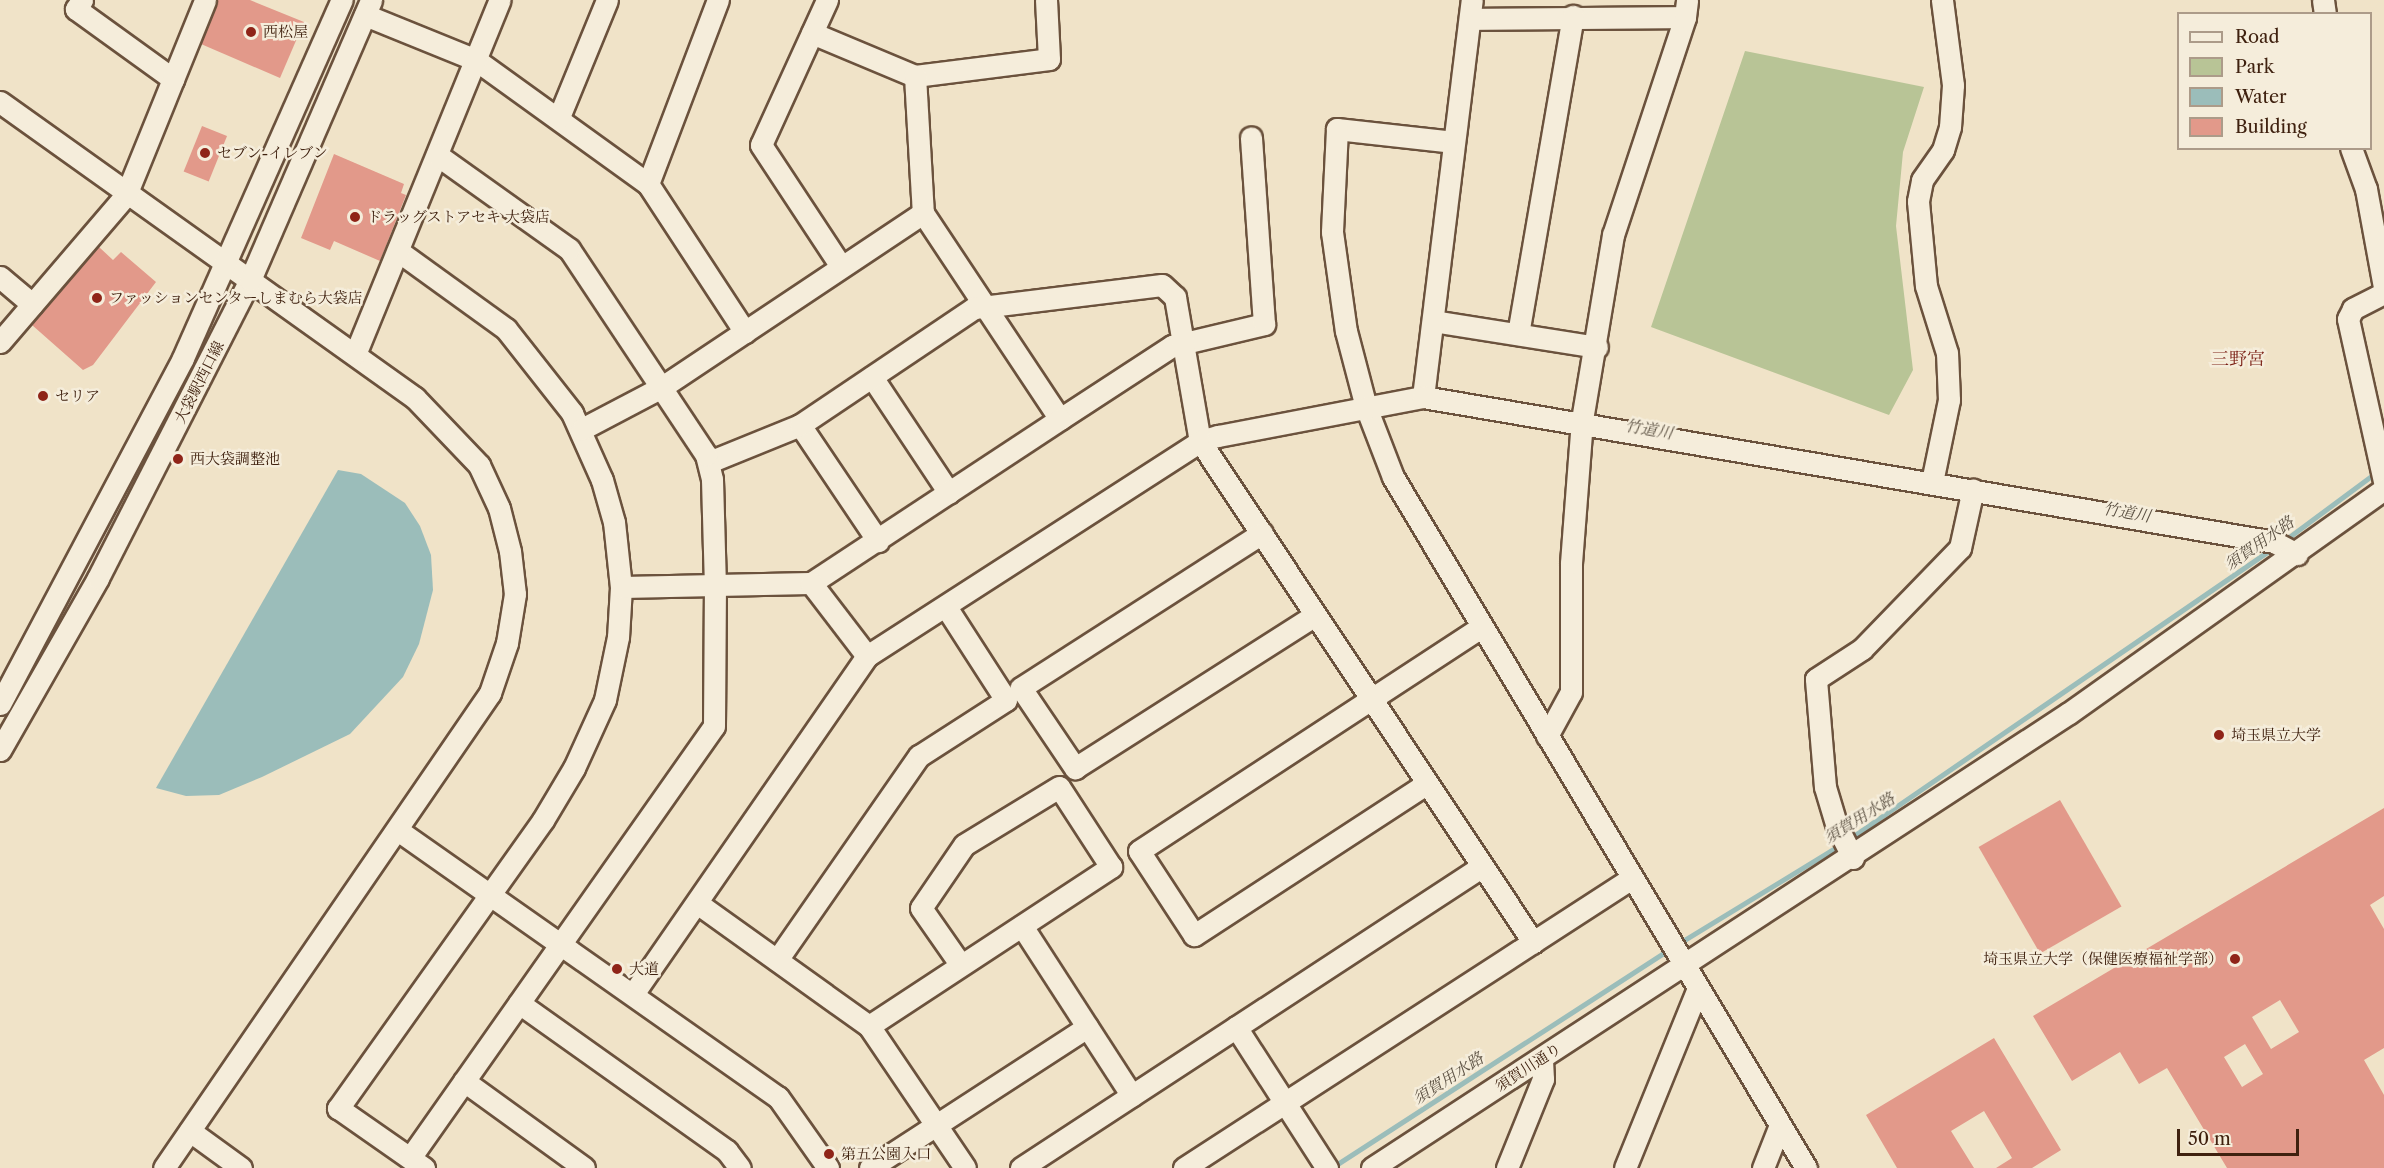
<!DOCTYPE html>
<meta charset="utf-8">
<style>
body{margin:0}
#map{position:relative;width:2384px;height:1168px;overflow:hidden;background:#f0e3c8;font-family:"Libre Caslon Text","Noto Serif JP",serif}
div>[style]{position:absolute}
.green>*{inset:0;background:#b8c496}
.water>*{inset:0;background:#9bbdba}
.stream>*{height:4.5px;margin:-2.25px;padding:0 2.25px;transform-origin:2.25px;border-radius:2.25px;background:#9bbdba}
.building>*{inset:0;background:#e2998a;transform-origin:0 0}
.roads{filter:drop-shadow(2px 0 #6b523d) drop-shadow(-2px 0 #6b523d) drop-shadow(0 2px #6b523d) drop-shadow(0 -2px #6b523d)}
.minor>*{height:21px;margin:-10.5px;padding:0 10.5px;transform-origin:10.5px;border-radius:10.5px;background:#f5eddb}
.dots>*{width:16px;height:16px;translate:-50% -50%;box-sizing:border-box;border:3px solid #f5eddb;border-radius:50%}
span{translate:-50% -50%;white-space:nowrap;text-align:center;line-height:1.15;-webkit-text-stroke:5px #f5eddb;paint-order:stroke}
.poi-label{font-size:15px;color:#3f210f}
.left{translate:0 -50%;text-align:left}
.right{translate:-100% -50%;text-align:right}
.street-label{font-size:15px;color:#3f210f}
.water-label{font-size:16px;color:#5b5042;font-style:italic}
.quarter-label{font-size:18px;color:#7a1f14}
.legend{position:absolute;left:2177px;top:12px;width:195px;height:138px;box-sizing:border-box;background:#f5eddb;border:2px solid #ac9b89;margin:0;padding:8px 10px;list-style:none;font-size:18px;color:#3f210f}
.legend li{display:flex;align-items:center;gap:12px;height:30px}
.legend b{width:30px;border:2px solid #ac9b89}
.scale{position:absolute;left:2177px;top:1129px;width:122px;height:27px;box-sizing:border-box;border:3px solid #3f210f;border-top:0;padding-left:8px;font-size:18px;line-height:21px;white-space:nowrap;color:#3f210f;-webkit-text-stroke:4px #f5eddb;paint-order:stroke}
</style>
<div id="map">
<div class="green">
<i style="clip-path:polygon(1745px 51px,1924px 87px,1903px 152px,1896px 226px,1913px 370px,1889px 415px,1651px 327px)"></i>
</div>
<div class="water">
<i style="clip-path:polygon(338px 470px,361px 474px,405px 503px,420px 526px,431px 555px,433px 590px,419px 644px,403px 677px,350px 734px,262px 777px,219px 795px,186px 796px,156px 788px)"></i>
</div>
<div class="stream">
<i style="left:2285px;top:540px;width:114px;rotate:-36.5deg"></i>
<i style="left:1849px;top:839px;width:514px;rotate:-34.46deg"></i>
<i style="left:1678px;top:944px;width:190px;rotate:-31.4deg"></i>
<i style="left:1333px;top:1167px;width:399px;rotate:-32.9deg"></i>
</div>
<div class="building">
<i style="clip-path:polygon(217px 0,250px 0,304px 22px,280px 78px,201px 44px)"></i>
<i style="left:202px;top:126px;width:27px;height:49px;rotate:22deg"></i>
<i style="clip-path:polygon(334px 154px,404px 184px,401px 193px,406px 195px,380px 261px,334px 241px,330px 250px,301px 238px)"></i>
<i style="clip-path:polygon(99px 247px,113px 260px,121px 252px,156px 282px,93px 365px,83px 370px,32px 325px)"></i>
<i style="left:2060px;top:800px;width:123px;height:94px;rotate:60deg"></i>
<i style="clip-path:polygon(evenodd,2384px 808px,2384px 896px,2370px 905px,2384px 929px,2384px 1048px,2364px 1060px,2384px 1095px,2384px 1168px,2227px 1168px,2167px 1068px,2139px 1084px,2120px 1052px,2072px 1081px,2033px 1016px,2384px 808px,2280px 1000px,2299px 1032px,2271px 1049px,2252px 1017px,2280px 1000px,2384px 808px,2245px 1044px,2263px 1074px,2242px 1087px,2224px 1057px,2245px 1044px)"></i>
<i style="clip-path:polygon(1994px 1038px,2061px 1150px,2032px 1168px,1996px 1168px,2012px 1158px,1984px 1111px,1951px 1131px,1974px 1168px,1897px 1168px,1866px 1115px)"></i>
</div>
<div class="roads">
<div class="minor">
<i style="left:82px;top:0;width:11px;rotate:124deg"></i>
<i style="left:76px;top:9px;width:120px;rotate:35.8deg"></i>
<i style="left:827px;top:0;width:159px;rotate:114.5deg"></i>
<i style="left:761px;top:145px;width:144px;rotate:56.6deg"></i>
<i style="left:2323px;top:0;width:14px;rotate:82deg"></i>
<i style="left:365px;top:15px;width:120px;rotate:22.1deg"></i>
<i style="left:476px;top:60px;width:212px;rotate:35.8deg"></i>
<i style="left:648px;top:184px;width:177px;rotate:56.8deg"></i>
<i style="left:1470px;top:19px;width:215px;rotate:-0.5deg"></i>
<i style="left:812px;top:33px;width:112px;rotate:22.7deg"></i>
<i style="left:915px;top:76px;width:135px;rotate:-7.2deg"></i>
<i style="left:1049px;top:59px;width:59px;rotate:-92.9deg"></i>
<i style="left:915px;top:76px;width:137px;rotate:86.7deg"></i>
<i style="left:0;top:102px;width:510px;rotate:35.5deg"></i>
<i style="left:415px;top:398px;width:93px;rotate:46.3deg"></i>
<i style="left:479px;top:465px;width:47px;rotate:65.1deg"></i>
<i style="left:499px;top:508px;width:44px;rotate:75.7deg"></i>
<i style="left:510px;top:551px;width:43px;rotate:83.4deg"></i>
<i style="left:515px;top:594px;width:50px;rotate:99.3deg"></i>
<i style="left:507px;top:643px;width:53px;rotate:108.8deg"></i>
<i style="left:490px;top:693px;width:576px;rotate:124.46deg"></i>
<i style="left:559px;top:117px;width:126px;rotate:-67.7deg"></i>
<i style="left:1454px;top:142px;width:118px;rotate:-173.7deg"></i>
<i style="left:1337px;top:129px;width:103px;rotate:92.8deg"></i>
<i style="left:1332px;top:232px;width:100px;rotate:82deg"></i>
<i style="left:1346px;top:331px;width:79px;rotate:75.3deg"></i>
<i style="left:1366px;top:407px;width:75px;rotate:68.9deg"></i>
<i style="left:1393px;top:477px;width:805px;rotate:59.13deg"></i>
<i style="left:2351px;top:148px;width:44px;rotate:69.9deg"></i>
<i style="left:2366px;top:189px;width:100px;rotate:79.6deg"></i>
<i style="left:648px;top:184px;width:197px;rotate:-69.2deg"></i>
<i style="left:398px;top:251px;width:133px;rotate:35.8deg"></i>
<i style="left:506px;top:329px;width:107px;rotate:51.8deg"></i>
<i style="left:572px;top:413px;width:73px;rotate:65.9deg"></i>
<i style="left:602px;top:480px;width:44px;rotate:74.1deg"></i>
<i style="left:614px;top:522px;width:65px;rotate:83.9deg"></i>
<i style="left:621px;top:587px;width:50px;rotate:93.4deg"></i>
<i style="left:618px;top:637px;width:64px;rotate:101.7deg"></i>
<i style="left:605px;top:700px;width:75px;rotate:114.5deg"></i>
<i style="left:574px;top:768px;width:61px;rotate:120.8deg"></i>
<i style="left:543px;top:820px;width:354px;rotate:125.4deg"></i>
<i style="left:338px;top:1108px;width:105px;rotate:34.9deg"></i>
<i style="left:0;top:277px;width:42px;rotate:40.2deg"></i>
<i style="left:2384px;top:293px;width:35px;rotate:153deg"></i>
<i style="left:2353px;top:309px;width:11px;rotate:117deg"></i>
<i style="left:2348px;top:319px;width:166px;rotate:77.5deg"></i>
<i style="left:1433px;top:321px;width:166px;rotate:9deg"></i>
<i style="left:1518px;top:334px;width:323px;rotate:-80.2deg"></i>
<i style="left:0;top:342px;width:194px;rotate:-49.4deg"></i>
<i style="left:126px;top:195px;width:210px;rotate:-67.9deg"></i>
<i style="left:356px;top:352px;width:380px;rotate:-67.8deg"></i>
<i style="left:872px;top:377px;width:139px;rotate:56.4deg"></i>
<i style="left:1423px;top:397px;width:400px;rotate:-83deg"></i>
<i style="left:1060px;top:419px;width:134px;rotate:-33.1deg"></i>
<i style="left:1172px;top:346px;width:95px;rotate:-13.4deg"></i>
<i style="left:1264px;top:324px;width:187px;rotate:-94deg"></i>
<i style="left:800px;top:425px;width:140px;rotate:56.1deg"></i>
<i style="left:582px;top:429px;width:90px;rotate:-27.7deg"></i>
<i style="left:662px;top:387px;width:314px;rotate:-33.7deg"></i>
<i style="left:923px;top:213px;width:247px;rotate:56.4deg"></i>
<i style="left:1060px;top:419px;width:298px;rotate:146.6deg"></i>
<i style="left:811px;top:583px;width:190px;rotate:178.8deg"></i>
<i style="left:709px;top:462px;width:98px;rotate:-22.1deg"></i>
<i style="left:800px;top:425px;width:210px;rotate:-33.9deg"></i>
<i style="left:974px;top:308px;width:189px;rotate:-7deg"></i>
<i style="left:1162px;top:285px;width:18px;rotate:43deg"></i>
<i style="left:1175px;top:297px;width:146px;rotate:80.2deg"></i>
<i style="left:1200px;top:441px;width:602px;rotate:56.39deg"></i>
<i style="left:1932px;top:482px;width:84px;rotate:-78.3deg"></i>
<i style="left:1949px;top:400px;width:47px;rotate:-92.4deg"></i>
<i style="left:1947px;top:353px;width:70px;rotate:-107.4deg"></i>
<i style="left:1926px;top:286px;width:85px;rotate:-95.4deg"></i>
<i style="left:1918px;top:201px;width:21px;rotate:-79deg"></i>
<i style="left:1922px;top:180px;width:37px;rotate:-55deg"></i>
<i style="left:1943px;top:150px;width:24px;rotate:-73deg"></i>
<i style="left:1950px;top:127px;width:42px;rotate:-85.9deg"></i>
<i style="left:1953px;top:85px;width:86px;rotate:-97.4deg"></i>
<i style="left:1262px;top:533px;width:287px;rotate:147.3deg"></i>
<i style="left:1021px;top:688px;width:97px;rotate:56deg"></i>
<i style="left:1075px;top:768px;width:285px;rotate:-32.5deg"></i>
<i style="left:811px;top:583px;width:92px;rotate:52.5deg"></i>
<i style="left:0;top:704px;width:391px;rotate:-62.1deg"></i>
<i style="left:183px;top:358px;width:392px;rotate:-66.1deg"></i>
<i style="left:1547px;top:736px;width:50px;rotate:-61.4deg"></i>
<i style="left:1571px;top:692px;width:129px;rotate:-90deg"></i>
<i style="left:1571px;top:563px;width:143px;rotate:-85.6deg"></i>
<i style="left:1582px;top:420px;width:188px;rotate:-80.5deg"></i>
<i style="left:1613px;top:235px;width:230px;rotate:-71.7deg"></i>
<i style="left:1685px;top:17px;width:17px;rotate:-83deg"></i>
<i style="left:0;top:750px;width:198px;rotate:-60.3deg"></i>
<i style="left:98px;top:578px;width:335px;rotate:-63deg"></i>
<i style="left:250px;top:280px;width:305px;rotate:-66.6deg"></i>
<i style="left:1426px;top:784px;width:277px;rotate:146.9deg"></i>
<i style="left:1194px;top:935px;width:100px;rotate:-123.2deg"></i>
<i style="left:1139px;top:851px;width:409px;rotate:-33.2deg"></i>
<i style="left:399px;top:831px;width:463px;rotate:35.1deg"></i>
<i style="left:778px;top:1097px;width:87px;rotate:54.8deg"></i>
<i style="left:1853px;top:858px;width:35px;rotate:-117deg"></i>
<i style="left:1837px;top:827px;width:42px;rotate:-106.7deg"></i>
<i style="left:1825px;top:787px;width:108px;rotate:-94.8deg"></i>
<i style="left:1816px;top:679px;width:55px;rotate:-33.1deg"></i>
<i style="left:1862px;top:649px;width:141px;rotate:-45.9deg"></i>
<i style="left:1960px;top:548px;width:60px;rotate:-77.6deg"></i>
<i style="left:697px;top:903px;width:211px;rotate:35.6deg"></i>
<i style="left:869px;top:1026px;width:171px;rotate:55.9deg"></i>
<i style="left:1022px;top:926px;width:202px;rotate:57.1deg"></i>
<i style="left:777px;top:960px;width:249px;rotate:-55.2deg"></i>
<i style="left:919px;top:756px;width:103px;rotate:-32.8deg"></i>
<i style="left:1006px;top:700px;width:111px;rotate:-122.8deg"></i>
<i style="left:633px;top:994px;width:411px;rotate:-55.3deg"></i>
<i style="left:867px;top:656px;width:396px;rotate:-32.8deg"></i>
<i style="left:1200px;top:441px;width:19px;rotate:-16deg"></i>
<i style="left:1218px;top:436px;width:209px;rotate:-10.8deg"></i>
<i style="left:1423px;top:397px;width:863px;rotate:9.67deg"></i>
<i style="left:2274px;top:542px;width:26px;rotate:28deg"></i>
<i style="left:519px;top:1003px;width:255px;rotate:35.4deg"></i>
<i style="left:727px;top:1151px;width:21px;rotate:53deg"></i>
<i style="left:869px;top:1026px;width:290px;rotate:-33.3deg"></i>
<i style="left:1111px;top:867px;width:95px;rotate:-123deg"></i>
<i style="left:1059px;top:787px;width:111px;rotate:148.6deg"></i>
<i style="left:964px;top:845px;width:76px;rotate:124.3deg"></i>
<i style="left:921px;top:908px;width:68px;rotate:55.1deg"></i>
<i style="left:1236px;top:1027px;width:168px;rotate:57.2deg"></i>
<i style="left:464px;top:1081px;width:148px;rotate:35.9deg"></i>
<i style="left:190px;top:1131px;width:63px;rotate:36deg"></i>
<i style="left:410px;top:1158px;width:528px;rotate:-54.87deg"></i>
<i style="left:714px;top:726px;width:139px;rotate:-89.6deg"></i>
<i style="left:715px;top:587px;width:108px;rotate:-91.6deg"></i>
<i style="left:712px;top:479px;width:25px;rotate:-104deg"></i>
<i style="left:706px;top:455px;width:247px;rotate:-123.6deg"></i>
<i style="left:569px;top:249px;width:162px;rotate:-144.5deg"></i>
<i style="left:870px;top:1168px;width:259px;rotate:-33deg"></i>
<i style="left:1021px;top:1168px;width:550px;rotate:-33.2deg"></i>
<i style="left:1184px;top:1168px;width:534px;rotate:-32.92deg"></i>
<i style="left:1372px;top:1168px;width:832px;rotate:-33.14deg"></i>
<i style="left:2069px;top:713px;width:387px;rotate:-35.4deg"></i>
<i style="left:1507px;top:1168px;width:96px;rotate:-68deg"></i>
<i style="left:1543px;top:1079px;width:21px;rotate:-93deg"></i>
<i style="left:1625px;top:1168px;width:194px;rotate:-67.9deg"></i>
<i style="left:1763px;top:1168px;width:46px;rotate:-68.4deg"></i>
</div>
</div>
<div class="dots">
<i style="left:251px;top:32px;background:#8f2418"></i>
<i style="left:205px;top:153px;background:#8f2418"></i>
<i style="left:355px;top:217px;background:#8f2418"></i>
<i style="left:97px;top:298px;background:#8f2418"></i>
<i style="left:43px;top:396px;background:#8f2418"></i>
<i style="left:178px;top:459px;background:#8f2418"></i>
<i style="left:2219px;top:735px;background:#8f2418"></i>
<i style="left:2235px;top:959px;background:#8f2418"></i>
<i style="left:617px;top:969px;background:#8f2418"></i>
<i style="left:829px;top:1154px;background:#8f2418"></i>
</div>
<div class="poi-label">
<span class="left" style="left:263px;top:32px">西松屋</span>
<span class="left" style="left:217px;top:153px">セブン-イレブン</span>
<span class="left" style="left:367px;top:217px">ドラッグストアセキ 大袋店</span>
<span class="left" style="left:109px;top:298px">ファッションセンターしまむら大袋店</span>
<span class="left" style="left:55px;top:396px">セリア</span>
<span class="left" style="left:190px;top:459px">西大袋調整池</span>
<span class="left" style="left:2231px;top:735px">埼玉県立大学</span>
<span class="right" style="left:2223px;top:959px">埼玉県立大学（保健医療福祉学部）</span>
<span class="left" style="left:629px;top:969px">大道</span>
<span class="left" style="left:841px;top:1154px">第五公園入口</span>
</div>
<div class="street-label">
<span style="left:199px;top:382px;rotate:-63deg">大袋駅西口線</span>
<span style="left:1528px;top:1067px;rotate:-33deg">須賀川通り</span>
</div>
<div class="water-label">
<span style="left:1649px;top:429px;rotate:10deg">竹道川</span>
<span style="left:2127px;top:512px;rotate:10deg">竹道川</span>
<span style="left:2259px;top:543px;rotate:-35deg">須賀用水路</span>
<span style="left:1859px;top:818px;rotate:-32deg">須賀用水路</span>
<span style="left:1448px;top:1078px;rotate:-33deg">須賀用水路</span>
</div>
<div class="quarter-label">
<span style="left:2238px;top:359px">三野宮</span>
</div>
<ul class="legend">
<li><b style="height:8px;background:#f5eddb"></b>Road</li>
<li><b style="height:16px;background:#b8c496"></b>Park</li>
<li><b style="height:16px;background:#9bbdba"></b>Water</li>
<li><b style="height:16px;background:#e2998a"></b>Building</li>
</ul>
<div class="scale">50 m</div>
</div>
